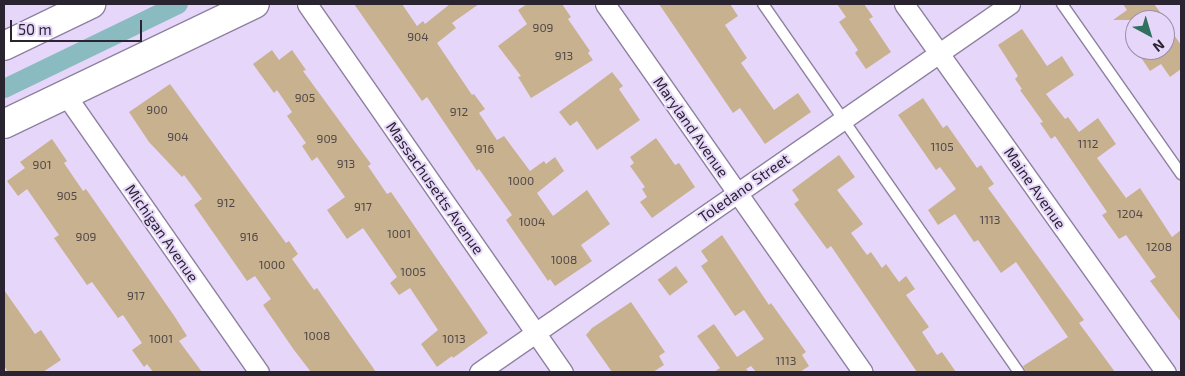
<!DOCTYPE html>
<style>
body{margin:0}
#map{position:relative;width:1185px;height:376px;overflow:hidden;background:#e6d7fa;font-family:"Exo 2",sans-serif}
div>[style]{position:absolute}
.canal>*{height:19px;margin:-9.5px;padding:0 9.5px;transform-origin:9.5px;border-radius:9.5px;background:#8abbc1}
.building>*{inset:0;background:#c7b18f;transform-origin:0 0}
.roads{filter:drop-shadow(1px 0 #8f81a1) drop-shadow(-1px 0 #8f81a1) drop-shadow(0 1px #8f81a1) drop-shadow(0 -1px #8f81a1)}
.lane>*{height:10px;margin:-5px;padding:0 5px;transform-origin:5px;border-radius:5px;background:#fff}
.street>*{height:19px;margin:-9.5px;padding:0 9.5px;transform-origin:9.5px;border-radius:9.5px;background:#fff}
.secondary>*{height:28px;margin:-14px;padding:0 14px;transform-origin:14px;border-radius:14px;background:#fff}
span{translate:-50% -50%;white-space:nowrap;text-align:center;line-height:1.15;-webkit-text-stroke:4px #e6d7fa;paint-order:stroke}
.number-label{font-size:12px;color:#514748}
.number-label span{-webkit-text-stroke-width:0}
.street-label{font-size:15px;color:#2a2431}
.frame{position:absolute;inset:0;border:5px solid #2a2431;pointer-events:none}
.north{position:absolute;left:1125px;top:10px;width:50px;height:50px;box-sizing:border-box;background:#e6d7fa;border:1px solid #9b8faa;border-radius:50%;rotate:141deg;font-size:14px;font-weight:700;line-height:20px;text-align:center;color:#2a2431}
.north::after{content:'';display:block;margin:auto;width:18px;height:22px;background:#2f705f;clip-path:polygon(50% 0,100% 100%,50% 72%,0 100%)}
.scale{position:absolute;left:10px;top:20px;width:132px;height:22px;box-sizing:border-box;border:2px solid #2a2431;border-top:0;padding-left:6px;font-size:15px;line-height:18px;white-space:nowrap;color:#2a2431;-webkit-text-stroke:4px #e6d7fa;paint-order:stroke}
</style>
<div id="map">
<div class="canal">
<i style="left:4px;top:88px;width:193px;rotate:-25.8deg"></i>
</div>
<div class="building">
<i style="clip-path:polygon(354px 4px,402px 4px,417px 26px,423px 21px,425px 24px,450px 4px,479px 4px,452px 23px,456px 28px,437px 43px,472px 95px,474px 94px,485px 109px,479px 113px,497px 140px,504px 136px,530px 171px,544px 161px,546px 164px,555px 157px,564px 171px,537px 193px,553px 216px,587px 190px,595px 202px,610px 224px,581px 245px,592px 261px,555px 286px,550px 279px,548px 281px,506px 220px,512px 215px,479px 169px,477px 171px,427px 97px,422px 101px)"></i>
<i style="clip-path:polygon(527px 4px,562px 4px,571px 17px,568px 19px,590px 51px,588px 53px,593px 60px,531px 98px,518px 77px,521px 76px,498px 46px,527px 24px,518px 10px)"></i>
<i style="clip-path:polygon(659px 4px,730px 4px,738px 16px,725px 25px,747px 58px,741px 63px,767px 100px,774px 110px,798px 93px,811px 112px,765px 144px,740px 108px,733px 113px)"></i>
<i style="clip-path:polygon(837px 4px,864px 4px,873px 17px,869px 19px,891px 52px,866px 69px,855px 53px,858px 50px,839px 22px,846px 17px)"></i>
<i style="clip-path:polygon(1123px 4px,1154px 4px,1166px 20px,1113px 20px,1127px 10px)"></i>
<i style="clip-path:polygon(1165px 22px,1181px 45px,1181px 69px,1170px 77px,1161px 64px,1150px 71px,1142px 59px,1151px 50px,1165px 50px)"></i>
<i style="clip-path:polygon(1022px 29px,1047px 66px,1062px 56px,1074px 75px,1046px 94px,1065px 119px,1068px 117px,1079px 132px,1098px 118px,1116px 144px,1097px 158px,1126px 198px,1140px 188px,1172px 237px,1181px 230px,1181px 322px,1150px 281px,1156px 277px,1126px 235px,1119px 239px,1102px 215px,1107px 212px,1055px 136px,1051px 139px,1040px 123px,1043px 122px,1020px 90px,1022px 89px,1015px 79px,1018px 76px,998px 45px)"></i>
<i style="clip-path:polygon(272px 50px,279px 60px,292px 50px,306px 70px,303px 71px,371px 164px,368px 166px,387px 194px,391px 192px,488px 333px,453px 358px,452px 356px,437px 367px,421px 344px,438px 330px,410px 288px,399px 295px,390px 283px,397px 277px,363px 228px,347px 239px,327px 210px,345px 197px,317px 157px,312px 161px,302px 146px,306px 143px,287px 116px,292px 112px,277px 90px,274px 93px,253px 64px)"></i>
<i style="clip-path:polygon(612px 72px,623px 86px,619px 89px,640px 120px,597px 150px,577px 121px,570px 126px,559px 112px)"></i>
<i style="clip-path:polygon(170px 84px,286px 243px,289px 241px,298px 254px,292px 259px,314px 290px,317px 288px,376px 372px,311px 372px,294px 350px,263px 305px,271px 299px,255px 276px,247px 281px,194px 205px,202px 199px,184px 175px,182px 177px,149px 142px,129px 112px)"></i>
<i style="clip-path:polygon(923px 98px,943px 128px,947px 125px,977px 168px,981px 165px,994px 184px,988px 188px,1084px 320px,1079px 323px,1115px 372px,1026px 372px,1023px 366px,1068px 337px,1016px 262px,1001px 273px,978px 240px,974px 242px,955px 214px,938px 225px,928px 210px,956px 189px,940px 167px,936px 170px,898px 115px)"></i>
<i style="clip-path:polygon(656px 138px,675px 165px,679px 163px,695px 187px,652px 218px,640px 202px,647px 197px,642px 189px,645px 187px,630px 166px,634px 163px,630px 157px)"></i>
<i style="clip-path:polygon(52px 139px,67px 161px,64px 163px,83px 191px,86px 189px,175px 317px,187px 336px,179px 341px,202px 372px,153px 372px,147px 364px,144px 367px,132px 350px,142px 343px,123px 315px,118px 318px,92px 282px,87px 285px,54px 238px,59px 235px,27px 189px,18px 196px,7px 181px,25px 168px,20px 162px)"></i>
<i style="clip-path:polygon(839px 155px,855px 177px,837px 190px,863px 224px,851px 233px,867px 255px,871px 252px,882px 268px,886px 264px,899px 282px,906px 276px,915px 289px,906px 295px,929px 327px,922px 332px,937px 355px,942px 352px,956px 372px,917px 372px,831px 246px,827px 249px,794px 204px,799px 200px,792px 190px)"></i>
<i style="clip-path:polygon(722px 235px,769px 305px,771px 303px,806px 352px,802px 355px,809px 366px,800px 372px,756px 372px,751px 366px,746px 369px,749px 372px,714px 372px,720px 368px,697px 336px,714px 324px,737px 357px,764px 339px,744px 310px,735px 316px,701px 266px,708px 261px,701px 251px)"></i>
<i style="left:676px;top:266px;width:20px;height:23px;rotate:53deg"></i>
<i style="clip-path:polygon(4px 290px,35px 334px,41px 330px,61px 360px,43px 372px,8px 372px,4px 366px)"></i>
<i style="clip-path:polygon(631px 302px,665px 352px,659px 356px,664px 365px,653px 372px,612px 372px,586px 335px,592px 328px)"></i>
</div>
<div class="roads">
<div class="lane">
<i style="left:763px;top:4px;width:448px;rotate:55.2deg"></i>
<i style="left:1062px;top:4px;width:208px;rotate:55deg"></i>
</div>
<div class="street">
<i style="left:307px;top:4px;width:448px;rotate:55.2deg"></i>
<i style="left:605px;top:4px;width:449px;rotate:55deg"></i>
<i style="left:904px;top:4px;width:452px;rotate:54.6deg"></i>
<i style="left:65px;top:94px;width:339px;rotate:55.1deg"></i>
<i style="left:479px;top:372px;width:646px;rotate:-34.72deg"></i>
</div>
<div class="secondary">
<i style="left:4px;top:46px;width:97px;rotate:-25.8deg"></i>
<i style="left:4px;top:124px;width:278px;rotate:-25.6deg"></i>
</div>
</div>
<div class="number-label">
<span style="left:543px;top:28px">909</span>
<span style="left:418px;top:37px">904</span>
<span style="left:564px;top:56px">913</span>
<span style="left:305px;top:98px">905</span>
<span style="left:157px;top:110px">900</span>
<span style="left:459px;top:112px">912</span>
<span style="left:178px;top:137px">904</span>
<span style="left:327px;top:139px">909</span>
<span style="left:1088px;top:144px">1112</span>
<span style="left:942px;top:147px">1105</span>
<span style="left:485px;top:149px">916</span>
<span style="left:346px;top:164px">913</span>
<span style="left:42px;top:165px">901</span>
<span style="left:521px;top:181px">1000</span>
<span style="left:67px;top:196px">905</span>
<span style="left:226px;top:203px">912</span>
<span style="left:363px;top:207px">917</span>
<span style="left:1130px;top:214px">1204</span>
<span style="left:990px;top:220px">1113</span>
<span style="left:532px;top:222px">1004</span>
<span style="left:399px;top:234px">1001</span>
<span style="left:86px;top:237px">909</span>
<span style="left:249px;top:237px">916</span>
<span style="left:1159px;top:247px">1208</span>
<span style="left:564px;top:260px">1008</span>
<span style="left:272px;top:265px">1000</span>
<span style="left:413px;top:272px">1005</span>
<span style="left:136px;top:296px">917</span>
<span style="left:317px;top:336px">1008</span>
<span style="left:161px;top:339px">1001</span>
<span style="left:454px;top:339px">1013</span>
<span style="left:786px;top:361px">1113</span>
</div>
<div class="street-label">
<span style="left:691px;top:127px;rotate:55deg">Maryland Avenue</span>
<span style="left:435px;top:188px;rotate:55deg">Massachusetts Avenue</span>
<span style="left:744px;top:188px;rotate:-35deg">Toledano Street</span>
<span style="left:1035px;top:188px;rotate:55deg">Maine Avenue</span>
<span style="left:162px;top:233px;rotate:55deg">Michigan Avenue</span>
</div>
<div class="frame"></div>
<div class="north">N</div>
<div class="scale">50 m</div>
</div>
